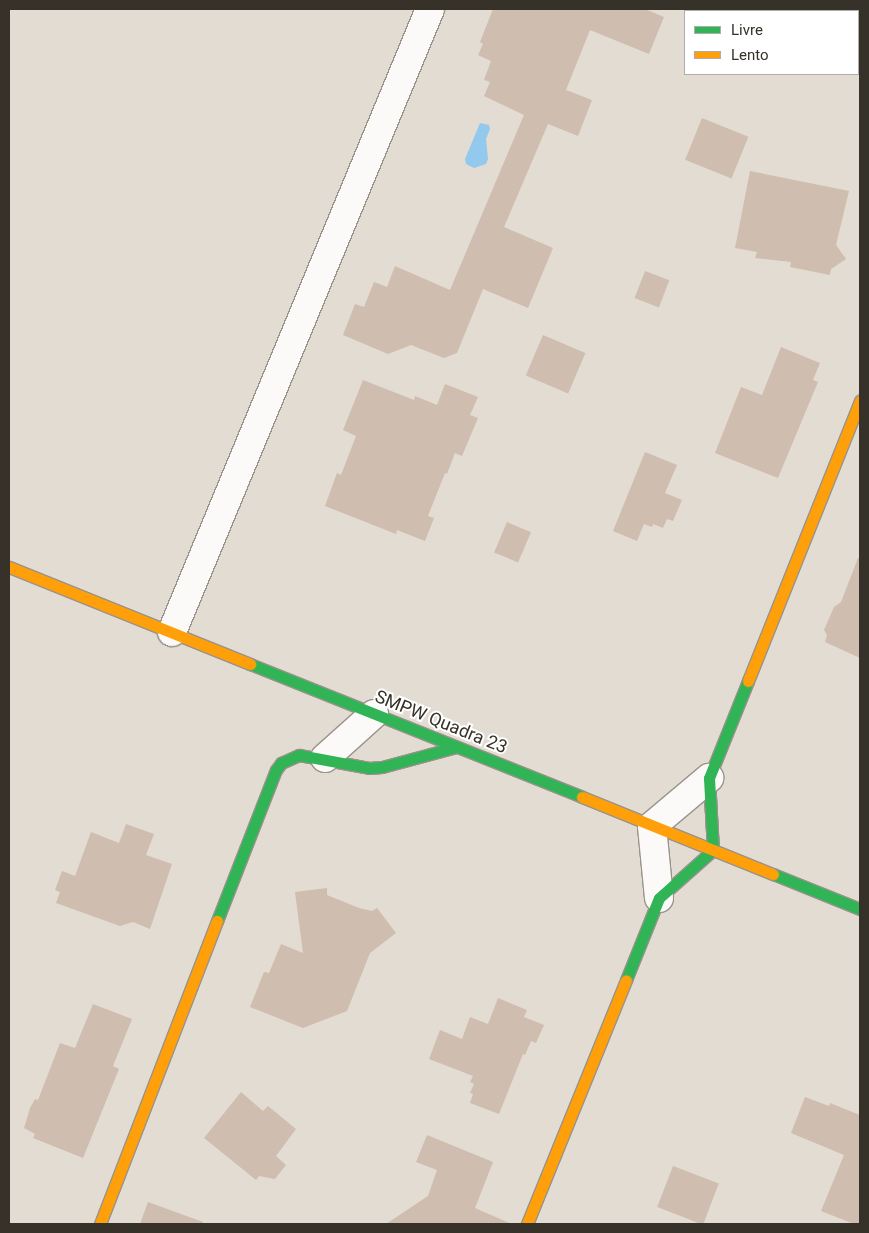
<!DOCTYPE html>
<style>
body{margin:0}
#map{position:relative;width:869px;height:1233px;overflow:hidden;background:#e3dcd2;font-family:Roboto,sans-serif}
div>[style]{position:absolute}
.water>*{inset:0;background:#92c9ec}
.building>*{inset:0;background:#cfbdaf;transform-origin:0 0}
.roads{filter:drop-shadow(1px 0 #99938c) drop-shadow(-1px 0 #99938c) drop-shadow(0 1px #99938c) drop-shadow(0 -1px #99938c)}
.street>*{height:28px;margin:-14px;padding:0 14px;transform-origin:14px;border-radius:14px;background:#fbfaf8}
.fast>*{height:11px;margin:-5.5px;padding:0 5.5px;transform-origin:5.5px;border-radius:5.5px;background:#30b455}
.slow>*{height:11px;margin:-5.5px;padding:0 5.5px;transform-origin:5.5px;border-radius:5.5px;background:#ff9f0a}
span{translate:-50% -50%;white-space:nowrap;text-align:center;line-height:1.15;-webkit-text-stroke:4px #fff;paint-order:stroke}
.street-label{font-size:18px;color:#363129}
.frame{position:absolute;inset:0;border:10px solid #363129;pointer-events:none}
.legend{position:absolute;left:684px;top:10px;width:175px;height:65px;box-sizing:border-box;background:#fff;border:1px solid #afada9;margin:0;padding:6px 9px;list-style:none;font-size:15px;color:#363129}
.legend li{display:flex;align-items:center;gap:10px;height:25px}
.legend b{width:25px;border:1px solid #afada9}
</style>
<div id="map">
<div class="water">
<i style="clip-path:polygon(480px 123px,489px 125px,490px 129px,486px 139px,488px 159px,486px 164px,474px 168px,466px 164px,465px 159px)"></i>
</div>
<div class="building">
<i style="clip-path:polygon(493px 9px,645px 9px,664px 17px,649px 54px,590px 30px,566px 90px,592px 100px,578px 136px,548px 124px,504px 227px,553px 248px,528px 308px,483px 289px,457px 353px,444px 358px,411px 345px,388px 354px,343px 335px,355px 304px,364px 307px,374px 282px,387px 287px,395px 266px,450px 290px,524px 115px,484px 96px,490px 82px,484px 80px,491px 61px,478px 55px,483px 44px,480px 42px)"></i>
<i style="left:702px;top:118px;width:50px;height:45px;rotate:22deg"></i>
<i style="clip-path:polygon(750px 171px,849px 191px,836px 245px,846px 259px,831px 269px,830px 275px,790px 267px,791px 262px,755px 258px,757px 252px,735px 248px)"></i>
<i style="left:645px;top:271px;width:26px;height:29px;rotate:21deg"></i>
<i style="left:543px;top:335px;width:46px;height:44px;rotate:23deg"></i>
<i style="clip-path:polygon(781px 347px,820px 363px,813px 380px,818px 382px,778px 478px,715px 453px,741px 387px,762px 395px)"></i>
<i style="clip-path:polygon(363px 380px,414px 400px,415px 396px,437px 405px,445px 384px,478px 397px,470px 415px,478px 418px,462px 456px,455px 453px,447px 474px,445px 473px,428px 516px,434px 518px,425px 541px,397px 530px,396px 534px,325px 506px,337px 473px,341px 475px,356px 436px,343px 430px)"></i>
<i style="clip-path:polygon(645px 452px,677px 465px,665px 493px,682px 500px,673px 521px,667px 519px,663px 528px,653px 524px,652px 527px,644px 524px,637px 541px,613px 531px)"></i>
<i style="left:507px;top:522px;width:26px;height:33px;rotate:23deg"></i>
<i style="clip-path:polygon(858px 558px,860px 558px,860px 658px,825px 642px,827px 635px,824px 630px,834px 607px,841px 602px)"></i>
<i style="clip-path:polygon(126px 824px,154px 834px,146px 855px,172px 864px,150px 929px,133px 922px,120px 926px,56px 903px,60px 892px,55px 890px,62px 871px,75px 876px,91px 832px,119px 843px)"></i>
<i style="clip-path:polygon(327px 888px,327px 895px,359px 908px,372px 911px,377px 908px,396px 933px,370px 953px,347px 1011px,303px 1028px,250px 1007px,264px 972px,269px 973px,281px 944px,303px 953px,295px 892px)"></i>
<i style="clip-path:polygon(498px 998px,527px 1010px,524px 1017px,544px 1025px,536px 1043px,531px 1041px,525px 1055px,523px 1054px,499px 1114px,470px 1103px,473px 1094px,470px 1093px,474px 1084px,470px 1082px,473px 1076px,429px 1059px,440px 1030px,462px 1039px,470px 1017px,488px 1024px)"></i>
<i style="clip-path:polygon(93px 1004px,132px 1019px,113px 1066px,119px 1069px,83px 1158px,33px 1138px,35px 1134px,24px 1128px,30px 1108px,35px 1099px,38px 1100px,60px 1043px,75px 1048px)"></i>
<i style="clip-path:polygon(241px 1092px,263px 1111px,268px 1106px,296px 1129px,276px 1156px,286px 1165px,275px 1179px,259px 1176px,256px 1180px,204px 1138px)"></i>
<i style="clip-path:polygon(805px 1097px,829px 1106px,830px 1103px,860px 1115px,860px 1224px,854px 1224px,821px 1211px,844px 1155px,791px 1133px)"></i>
<i style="clip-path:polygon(427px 1135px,493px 1162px,475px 1208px,512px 1224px,386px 1224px,428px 1196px,437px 1170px,416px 1162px)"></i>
<i style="left:673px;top:1166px;width:49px;height:44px;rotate:21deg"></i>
<i style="clip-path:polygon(148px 1202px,203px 1222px,202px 1224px,140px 1224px)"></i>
</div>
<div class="roads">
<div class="street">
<i style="left:172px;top:632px;width:674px;rotate:-67.5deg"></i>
<i style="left:325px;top:758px;width:66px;rotate:-41.9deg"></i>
<i style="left:659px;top:898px;width:72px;rotate:-95.6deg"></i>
<i style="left:652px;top:826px;width:75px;rotate:-40.1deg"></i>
</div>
<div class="fast">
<i style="left:250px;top:664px;width:358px;rotate:21.8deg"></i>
<i style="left:773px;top:874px;width:94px;rotate:21.9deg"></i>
<i style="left:217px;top:921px;width:162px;rotate:-68.7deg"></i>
<i style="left:276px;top:770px;width:9px;rotate:-54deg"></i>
<i style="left:281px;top:763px;width:20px;rotate:-24deg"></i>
<i style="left:299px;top:755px;width:71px;rotate:10.5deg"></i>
<i style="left:369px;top:768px;width:13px;rotate:-4deg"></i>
<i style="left:382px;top:767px;width:77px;rotate:-15.1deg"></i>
<i style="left:626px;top:980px;width:88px;rotate:-68.1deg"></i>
<i style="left:659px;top:898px;width:72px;rotate:-41.6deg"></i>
<i style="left:713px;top:850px;width:72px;rotate:-93.2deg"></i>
<i style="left:709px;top:778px;width:105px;rotate:-68.1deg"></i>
</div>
<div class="slow">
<i style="left:9px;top:567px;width:260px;rotate:21.9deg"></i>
<i style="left:748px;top:681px;width:302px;rotate:-68.2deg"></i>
<i style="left:582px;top:797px;width:206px;rotate:22deg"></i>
<i style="left:100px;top:1224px;width:325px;rotate:-68.9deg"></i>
<i style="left:527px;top:1224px;width:263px;rotate:-67.9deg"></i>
</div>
</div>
<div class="street-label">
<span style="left:441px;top:722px;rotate:22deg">SMPW Quadra 23</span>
</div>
<div class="frame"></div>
<ul class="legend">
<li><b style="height:6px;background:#30b455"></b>Livre</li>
<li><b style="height:6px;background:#ff9f0a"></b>Lento</li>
</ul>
</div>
